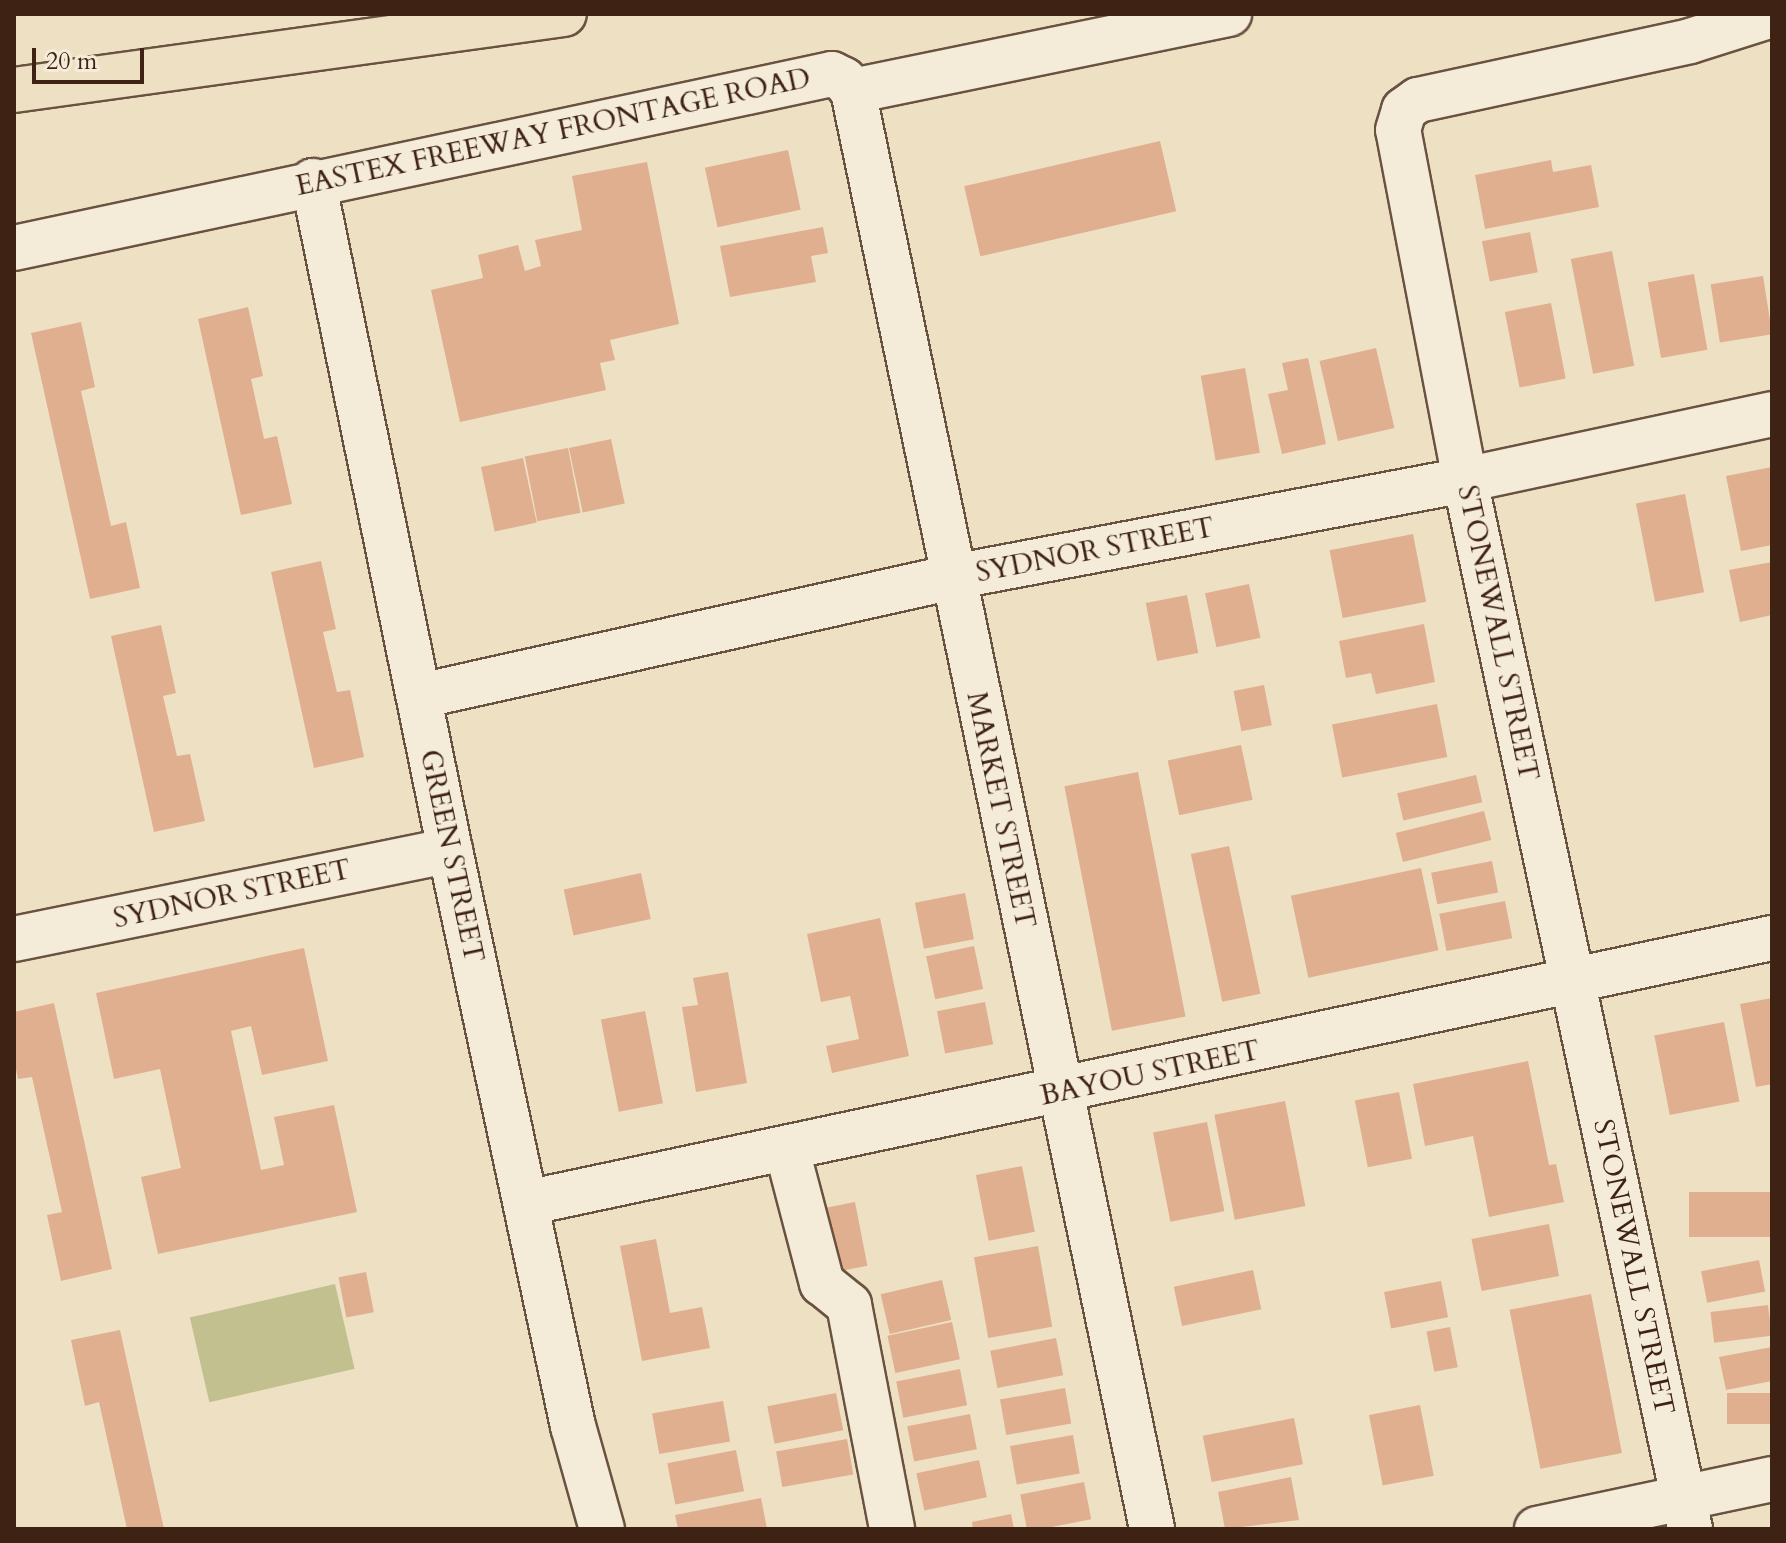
<!DOCTYPE html>
<style>
body{margin:0}
#map{position:relative;width:1786px;height:1543px;overflow:hidden;background:#eee0c3;font-family:Cardo,serif}
div>[style]{position:absolute}
.green>*{inset:0;background:#c1c08e;transform-origin:0 0}
.building>*{inset:0;background:#e0af90;transform-origin:0 0}
.roads{filter:drop-shadow(2px 0 #6a5240) drop-shadow(-2px 0 #6a5240) drop-shadow(0 2px #6a5240) drop-shadow(0 -2px #6a5240)}
.minor>*{height:44px;margin:-22px;padding:0 22px;transform-origin:22px;border-radius:22px;background:#f4ebd8}
.highway>*{height:44px;margin:-22px;padding:0 22px;transform-origin:22px;border-radius:22px;background:#eee0c3}
span{translate:-50% -50%;white-space:nowrap;text-align:center;line-height:1.15;-webkit-text-stroke:8px #f4ebd8;paint-order:stroke}
.street-label{font-size:28px;color:#3e2214}
.frame{position:absolute;inset:0;border:16px solid #3e2214;pointer-events:none}
.scale{position:absolute;left:32px;top:48px;width:112px;height:36px;box-sizing:border-box;border:4px solid #3e2214;border-top:0;padding-left:10px;font-size:24px;line-height:28px;white-space:nowrap;color:#3e2214;-webkit-text-stroke:6px #f4ebd8;paint-order:stroke}
</style>
<div id="map">
<div class="green">
<i style="left:335px;top:1284px;width:87px;height:149px;rotate:77deg"></i>
</div>
<div class="building">
<i style="left:1160px;top:141px;width:72px;height:201px;rotate:77deg"></i>
<i style="left:788px;top:150px;width:61px;height:85px;rotate:78deg"></i>
<i style="clip-path:polygon(1551px 160px,1553px 172px,1591px 165px,1599px 207px,1485px 229px,1475px 175px)"></i>
<i style="clip-path:polygon(647px 162px,679px 324px,610px 340px,615px 360px,600px 363px,606px 390px,460px 422px,431px 290px,483px 278px,478px 255px,518px 245px,525px 271px,541px 266px,535px 240px,582px 230px,572px 176px)"></i>
<i style="clip-path:polygon(823px 227px,828px 253px,811px 256px,816px 282px,730px 297px,720px 246px)"></i>
<i style="left:1530px;top:232px;width:41px;height:49px;rotate:79deg"></i>
<i style="left:1612px;top:251px;width:117px;height:42px;rotate:79deg"></i>
<i style="left:1694px;top:274px;width:77px;height:47px;rotate:80deg"></i>
<i style="left:1763px;top:276px;width:59px;height:53px;rotate:81deg"></i>
<i style="left:1551px;top:303px;width:77px;height:47px;rotate:79deg"></i>
<i style="clip-path:polygon(248px 307px,263px 376px,251px 379px,264px 439px,277px 436px,292px 504px,241px 515px,198px 319px)"></i>
<i style="clip-path:polygon(81px 322px,95px 387px,81px 391px,111px 526px,126px 522px,140px 588px,90px 599px,31px 333px)"></i>
<i style="left:1376px;top:348px;width:82px;height:58px;rotate:77deg"></i>
<i style="clip-path:polygon(1308px 358px,1326px 444px,1282px 454px,1268px 394px,1288px 390px,1282px 363px)"></i>
<i style="left:1245px;top:368px;width:86px;height:45px;rotate:80deg"></i>
<i style="left:611px;top:439px;width:66px;height:43px;rotate:78deg"></i>
<i style="left:568px;top:448px;width:66px;height:44px;rotate:79deg"></i>
<i style="left:523px;top:458px;width:66px;height:43px;rotate:78deg"></i>
<i style="clip-path:polygon(1772px 467px,1772px 545px,1741px 551px,1726px 476px)"></i>
<i style="left:1685px;top:494px;width:100px;height:50px;rotate:79deg"></i>
<i style="left:1413px;top:534px;width:69px;height:85px;rotate:79deg"></i>
<i style="clip-path:polygon(321px 561px,336px 629px,323px 632px,337px 692px,350px 690px,364px 757px,314px 768px,271px 572px)"></i>
<i style="clip-path:polygon(1772px 562px,1772px 615px,1740px 622px,1729px 570px)"></i>
<i style="left:1249px;top:584px;width:55px;height:45px;rotate:78deg"></i>
<i style="left:1187px;top:595px;width:59px;height:42px;rotate:79deg"></i>
<i style="clip-path:polygon(1424px 624px,1435px 682px,1376px 694px,1371px 673px,1346px 678px,1339px 641px)"></i>
<i style="clip-path:polygon(161px 625px,176px 693px,163px 696px,177px 756px,190px 754px,205px 821px,154px 832px,111px 636px)"></i>
<i style="left:1264px;top:685px;width:41px;height:31px;rotate:79deg"></i>
<i style="left:1437px;top:704px;width:54px;height:107px;rotate:79deg"></i>
<i style="left:1241px;top:745px;width:56px;height:75px;rotate:78deg"></i>
<i style="left:1138px;top:772px;width:249px;height:75px;rotate:79deg"></i>
<i style="left:1476px;top:775px;width:28px;height:81px;rotate:77deg"></i>
<i style="left:1484px;top:811px;width:30px;height:91px;rotate:76deg"></i>
<i style="left:1229px;top:846px;width:151px;height:39px;rotate:78deg"></i>
<i style="left:1492px;top:861px;width:32px;height:62px;rotate:79deg"></i>
<i style="left:1421px;top:868px;width:84px;height:133px;rotate:78deg"></i>
<i style="left:641px;top:873px;width:47px;height:79px;rotate:78deg"></i>
<i style="left:965px;top:893px;width:47px;height:51px;rotate:79deg"></i>
<i style="left:1505px;top:901px;width:38px;height:67px;rotate:79deg"></i>
<i style="clip-path:polygon(880px 918px,909px 1056px,832px 1073px,826px 1046px,859px 1039px,850px 996px,821px 1002px,807px 934px)"></i>
<i style="left:974px;top:946px;width:44px;height:49px;rotate:78deg"></i>
<i style="clip-path:polygon(304px 948px,328px 1061px,262px 1075px,251px 1026px,231px 1031px,261px 1170px,284px 1165px,274px 1117px,334px 1105px,357px 1212px,158px 1254px,141px 1177px,181px 1168px,160px 1069px,114px 1079px,96px 993px)"></i>
<i style="clip-path:polygon(728px 972px,747px 1083px,696px 1092px,682px 1007px,698px 1005px,693px 978px)"></i>
<i style="clip-path:polygon(1772px 998px,1772px 1084px,1756px 1087px,1740px 1004px)"></i>
<i style="left:985px;top:1002px;width:43px;height:49px;rotate:79deg"></i>
<i style="clip-path:polygon(54px 1003px,112px 1269px,61px 1281px,47px 1215px,62px 1212px,32px 1077px,18px 1079px,14px 1060px,14px 1012px)"></i>
<i style="left:645px;top:1011px;width:94px;height:45px;rotate:79deg"></i>
<i style="left:1724px;top:1022px;width:81px;height:71px;rotate:79deg"></i>
<i style="clip-path:polygon(1528px 1061px,1549px 1165px,1556px 1164px,1564px 1202px,1489px 1217px,1473px 1136px,1425px 1146px,1413px 1084px)"></i>
<i style="left:1399px;top:1092px;width:68px;height:45px;rotate:79deg"></i>
<i style="left:1285px;top:1101px;width:107px;height:72px;rotate:79deg"></i>
<i style="left:1207px;top:1122px;width:91px;height:55px;rotate:79deg"></i>
<i style="left:1022px;top:1166px;width:67px;height:47px;rotate:79deg"></i>
<i style="left:1772px;top:1192px;width:45px;height:83px;rotate:90deg"></i>
<i style="left:855px;top:1202px;width:65px;height:40px;rotate:79deg"></i>
<i style="left:1549px;top:1224px;width:53px;height:79px;rotate:79deg"></i>
<i style="clip-path:polygon(656px 1239px,670px 1313px,702px 1307px,710px 1348px,642px 1361px,620px 1246px)"></i>
<i style="left:1038px;top:1246px;width:82px;height:65px;rotate:80deg"></i>
<i style="left:1759px;top:1260px;width:32px;height:59px;rotate:79deg"></i>
<i style="left:1253px;top:1270px;width:40px;height:81px;rotate:78deg"></i>
<i style="left:366px;top:1272px;width:41px;height:28px;rotate:79deg"></i>
<i style="left:942px;top:1280px;width:41px;height:63px;rotate:77deg"></i>
<i style="left:1441px;top:1281px;width:37px;height:58px;rotate:79deg"></i>
<i style="left:1591px;top:1294px;width:162px;height:83px;rotate:79deg"></i>
<i style="left:1768px;top:1305px;width:31px;height:58px;rotate:83deg"></i>
<i style="left:952px;top:1322px;width:38px;height:66px;rotate:78deg"></i>
<i style="left:1450px;top:1327px;width:41px;height:24px;rotate:79deg"></i>
<i style="clip-path:polygon(120px 1330px,164px 1529px,127px 1529px,99px 1402px,85px 1406px,71px 1340px)"></i>
<i style="left:1056px;top:1338px;width:38px;height:67px;rotate:79deg"></i>
<i style="clip-path:polygon(1772px 1347px,1772px 1381px,1726px 1390px,1719px 1357px)"></i>
<i style="left:960px;top:1369px;width:37px;height:65px;rotate:79deg"></i>
<i style="left:1065px;top:1388px;width:36px;height:66px;rotate:80deg"></i>
<i style="left:836px;top:1393px;width:38px;height:70px;rotate:79deg"></i>
<i style="left:1772px;top:1393px;width:31px;height:45px;rotate:90deg"></i>
<i style="left:723px;top:1401px;width:41px;height:72px;rotate:80deg"></i>
<i style="left:1420px;top:1405px;width:72px;height:52px;rotate:79deg"></i>
<i style="left:970px;top:1414px;width:36px;height:64px;rotate:79deg"></i>
<i style="left:1294px;top:1418px;width:47px;height:93px;rotate:79deg"></i>
<i style="left:1073px;top:1435px;width:39px;height:64px;rotate:80deg"></i>
<i style="left:847px;top:1439px;width:36px;height:72px;rotate:80deg"></i>
<i style="left:736px;top:1450px;width:42px;height:70px;rotate:79deg"></i>
<i style="left:979px;top:1460px;width:38px;height:64px;rotate:78deg"></i>
<i style="clip-path:polygon(1291px 1477px,1299px 1520px,1225px 1529px,1218px 1492px)"></i>
<i style="left:1084px;top:1482px;width:38px;height:65px;rotate:79deg"></i>
<i style="clip-path:polygon(761px 1498px,767px 1529px,678px 1529px,675px 1515px)"></i>
<i style="clip-path:polygon(1011px 1514px,1014px 1529px,973px 1529px,972px 1522px)"></i>
</div>
<div class="roads">
<div class="minor">
<i style="left:853px;top:91px;width:384px;rotate:-11.6deg"></i>
<i style="left:313px;top:181px;width:683px;rotate:78.43deg"></i>
<i style="left:450px;top:850px;width:589px;rotate:77.95deg"></i>
<i style="left:573px;top:1426px;width:107px;rotate:74.3deg"></i>
<i style="left:14px;top:248px;width:836px;rotate:-12.01deg"></i>
<i style="left:832px;top:74px;width:13px;rotate:27deg"></i>
<i style="left:844px;top:80px;width:14px;rotate:51deg"></i>
<i style="left:853px;top:91px;width:1469px;rotate:78.25deg"></i>
<i style="left:420px;top:696px;width:546px;rotate:-12.59deg"></i>
<i style="left:953px;top:577px;width:521px;rotate:-10.73deg"></i>
<i style="left:1465px;top:480px;width:314px;rotate:-12.1deg"></i>
<i style="left:14px;top:939px;width:445px;rotate:-11.5deg"></i>
<i style="left:787px;top:1150px;width:138px;rotate:75.3deg"></i>
<i style="left:822px;top:1283px;width:35px;rotate:39deg"></i>
<i style="left:849px;top:1305px;width:228px;rotate:79.1deg"></i>
<i style="left:526px;top:1203px;width:1274px;rotate:-12.01deg"></i>
<i style="left:1537px;top:1529px;width:240px;rotate:-12deg"></i>
<i style="left:1690px;top:1529px;width:1073px;rotate:-102.11deg"></i>
<i style="left:1465px;top:480px;width:356px;rotate:-100.8deg"></i>
<i style="left:1398px;top:130px;width:21px;rotate:-73deg"></i>
<i style="left:1404px;top:110px;width:17px;rotate:-36deg"></i>
<i style="left:1418px;top:100px;width:278px;rotate:-12.2deg"></i>
<i style="left:1690px;top:41px;width:86px;rotate:-17.6deg"></i>
</div>
<div class="highway">
<i style="left:14px;top:90px;width:555px;rotate:-7.87deg"></i>
</div>
</div>
<div class="street-label">
<span style="left:553px;top:132px;rotate:-12deg">EASTEX FREEWAY FRONTAGE ROAD</span>
<span style="left:1095px;top:550px;rotate:-11deg">SYDNOR STREET</span>
<span style="left:1498px;top:633px;rotate:78deg">STONEWALL STREET</span>
<span style="left:1001px;top:810px;rotate:78deg">MARKET STREET</span>
<span style="left:452px;top:856px;rotate:78deg">GREEN STREET</span>
<span style="left:232px;top:894px;rotate:-12deg">SYDNOR STREET</span>
<span style="left:1150px;top:1073px;rotate:-12deg">BAYOU STREET</span>
<span style="left:1634px;top:1267px;rotate:78deg">STONEWALL STREET</span>
</div>
<div class="frame"></div>
<div class="scale">20 m</div>
</div>
